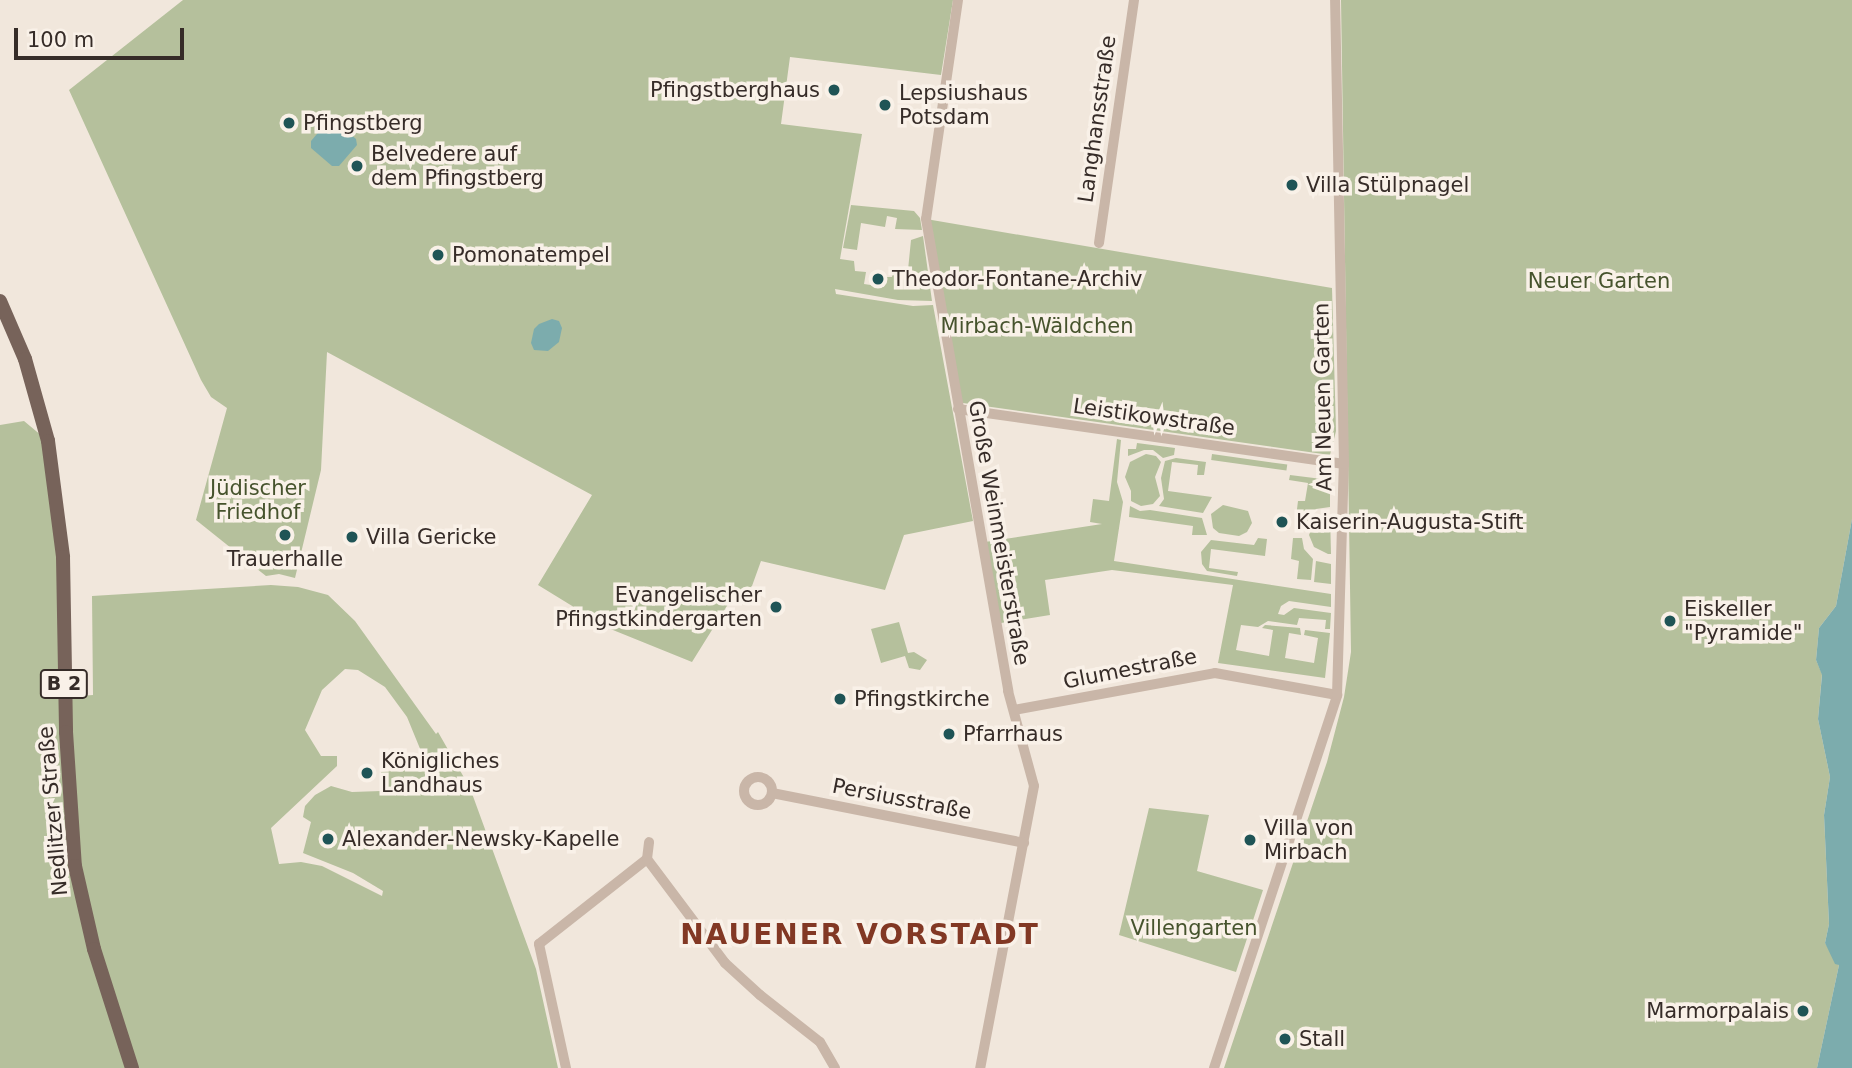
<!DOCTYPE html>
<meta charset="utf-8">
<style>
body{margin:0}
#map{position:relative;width:1852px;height:1068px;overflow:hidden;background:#f1e7dc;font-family:"DejaVu Sans",sans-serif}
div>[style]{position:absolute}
.green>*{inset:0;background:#b5c09c;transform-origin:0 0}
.water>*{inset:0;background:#7cacad}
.street>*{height:10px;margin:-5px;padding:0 5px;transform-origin:5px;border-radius:5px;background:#c9b6a8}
.street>.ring{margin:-5px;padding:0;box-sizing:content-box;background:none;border:10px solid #c9b6a8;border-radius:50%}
.primary>*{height:14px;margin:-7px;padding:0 7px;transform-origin:7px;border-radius:7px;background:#77635a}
.dots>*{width:19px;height:19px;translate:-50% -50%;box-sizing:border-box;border:4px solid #f9f1e8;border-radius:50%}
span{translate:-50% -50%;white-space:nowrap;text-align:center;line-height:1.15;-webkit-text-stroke:7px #f9f1e8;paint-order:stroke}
.shield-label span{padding:2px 5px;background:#f9f1e8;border:2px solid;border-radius:5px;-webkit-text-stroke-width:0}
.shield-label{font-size:19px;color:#362c28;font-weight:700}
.poi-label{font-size:21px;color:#362c28}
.right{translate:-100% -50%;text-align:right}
.left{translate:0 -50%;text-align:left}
.street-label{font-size:21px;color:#362c28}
.park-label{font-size:21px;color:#46532d}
.district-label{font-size:28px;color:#823824;font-weight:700;letter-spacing:2px}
.scale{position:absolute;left:14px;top:28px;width:170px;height:32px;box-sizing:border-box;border:4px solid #362c28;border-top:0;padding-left:9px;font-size:21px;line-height:24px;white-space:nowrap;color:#362c28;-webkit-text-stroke:5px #f9f1e8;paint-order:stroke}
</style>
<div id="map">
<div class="green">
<i style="clip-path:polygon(183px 0,953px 0,941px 75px,790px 57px,781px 124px,862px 134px,840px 259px,854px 261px,855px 271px,866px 272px,864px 284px,884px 287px,886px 277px,892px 277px,894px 267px,899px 268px,897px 279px,907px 280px,911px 240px,923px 236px,932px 301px,898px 300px,835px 289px,836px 294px,913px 306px,933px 305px,973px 521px,904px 535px,885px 590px,761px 561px,752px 586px,742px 595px,735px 593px,692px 662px,608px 628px,538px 585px,592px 495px,327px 352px,321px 470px,295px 578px,279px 574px,266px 576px,196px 520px,227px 408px,211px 397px,201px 380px,69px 90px)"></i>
<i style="clip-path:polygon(1341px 0,1852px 0,1852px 519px,1836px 606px,1819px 628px,1816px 660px,1822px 674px,1818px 719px,1830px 777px,1824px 815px,1829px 924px,1825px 943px,1839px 965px,1817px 1068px,1224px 1068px,1327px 762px,1344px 697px,1351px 652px)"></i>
<i style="clip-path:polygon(851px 205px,914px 211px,920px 218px,922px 230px,895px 229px,897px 218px,887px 216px,885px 227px,861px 223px,857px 250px,843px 248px)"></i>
<i style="clip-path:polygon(926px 219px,1332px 288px,1336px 431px,1330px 455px,963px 403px,955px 392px)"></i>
<i style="clip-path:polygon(evenodd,24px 421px,48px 441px,56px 495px,65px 697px,93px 695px,92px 596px,271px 585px,298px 587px,328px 595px,355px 621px,436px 734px,438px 732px,470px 788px,536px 969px,558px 1068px,0 1068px,0 425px,24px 421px,345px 669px,358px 670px,385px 687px,407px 717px,423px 756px,419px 765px,405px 770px,381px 772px,381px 791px,352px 792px,331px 786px,315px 795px,305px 806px,303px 817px,311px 822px,303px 853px,353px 873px,383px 891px,382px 896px,322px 866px,301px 862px,279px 864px,271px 828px,337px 766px,337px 756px,321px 756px,305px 730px,322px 690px,345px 669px)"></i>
<i style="clip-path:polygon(1117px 439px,1121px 440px,1117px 482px,1123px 502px,1114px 561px,1331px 594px,1331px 607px,1289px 601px,1281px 606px,1278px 614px,1284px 615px,1294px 608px,1331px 613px,1330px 629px,1325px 629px,1326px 620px,1299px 618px,1297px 625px,1268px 621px,1258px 627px,1241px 625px,1236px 650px,1269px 656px,1273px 630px,1262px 628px,1265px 625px,1300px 628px,1301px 635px,1289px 633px,1285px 658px,1314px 663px,1318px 638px,1304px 635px,1305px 630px,1330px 633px,1325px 678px,1218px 663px,1233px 585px,1112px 570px,1045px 580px,1050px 615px,1001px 623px,985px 542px,1102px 524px,1090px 522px,1093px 499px,1109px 501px)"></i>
<i style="clip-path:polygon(1137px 443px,1175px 448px,1174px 455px,1163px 458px,1153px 450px,1144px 450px,1128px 456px,1128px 449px,1136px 449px)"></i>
<i style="clip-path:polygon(1146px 454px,1156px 456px,1161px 462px,1155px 477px,1160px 496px,1153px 504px,1141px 506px,1131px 501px,1131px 491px,1125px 477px,1130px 462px)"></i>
<i style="left:1212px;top:454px;width:76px;height:6px;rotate:8deg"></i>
<i style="clip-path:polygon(1176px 458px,1206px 462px,1204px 475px,1197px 475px,1198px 465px,1172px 462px,1168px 491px,1212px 497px,1203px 513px,1159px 506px,1164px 499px,1161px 478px,1165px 461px)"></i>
<i style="clip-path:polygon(1290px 475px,1330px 480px,1330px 507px,1316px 509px,1304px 525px,1295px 525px,1298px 501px,1305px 501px,1308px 483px,1289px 480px)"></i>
<i style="clip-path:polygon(1223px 505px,1248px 511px,1252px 523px,1247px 532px,1239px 536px,1219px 533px,1213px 528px,1211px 514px)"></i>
<i style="clip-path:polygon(1130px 506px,1140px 511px,1150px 510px,1202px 518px,1207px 535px,1192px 535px,1193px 526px,1129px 517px)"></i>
<i style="clip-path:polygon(1330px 515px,1331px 554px,1328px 554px,1314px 547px,1309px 535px,1315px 520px)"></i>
<i style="clip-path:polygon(1258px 538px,1267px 539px,1265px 556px,1211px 549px,1209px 568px,1238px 572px,1237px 576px,1207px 571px,1202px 564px,1201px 552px,1211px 540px,1254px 545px)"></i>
<i style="clip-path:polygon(1293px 538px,1302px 538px,1304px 549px,1313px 559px,1311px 580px,1297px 579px,1299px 561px,1291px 559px)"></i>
<i style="clip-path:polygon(1316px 561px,1331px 564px,1331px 584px,1314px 582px)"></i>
<i style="clip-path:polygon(899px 622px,908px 653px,914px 652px,927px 660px,920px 670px,909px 668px,905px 656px,881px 663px,871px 629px)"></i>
<i style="clip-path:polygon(1149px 808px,1209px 815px,1197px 871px,1263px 890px,1236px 972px,1119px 935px)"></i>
</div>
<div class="water">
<i style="clip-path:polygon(328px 121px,335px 121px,356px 139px,357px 145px,339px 166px,332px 166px,311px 148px,311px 141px)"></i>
<i style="clip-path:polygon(552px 319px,559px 321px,562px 328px,559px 342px,548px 351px,534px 350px,531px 343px,534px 329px,539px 324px)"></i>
<i style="clip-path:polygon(1852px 519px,1852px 1068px,1817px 1068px,1839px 965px,1835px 964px,1825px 943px,1829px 924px,1824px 815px,1830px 777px,1818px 719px,1822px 675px,1816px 660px,1819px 628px,1836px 606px)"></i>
</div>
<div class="street">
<i style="left:958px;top:0;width:221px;rotate:98.3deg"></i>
<i style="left:926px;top:219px;width:479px;rotate:80.1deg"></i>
<i style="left:1008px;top:691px;width:98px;rotate:74.7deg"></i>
<i style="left:1034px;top:786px;width:287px;rotate:100.8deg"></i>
<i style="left:1099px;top:243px;width:246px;rotate:-81.8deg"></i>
<i style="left:958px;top:409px;width:390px;rotate:8.1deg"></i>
<i style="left:1014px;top:710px;width:204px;rotate:-10.4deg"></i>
<i style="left:1215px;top:673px;width:124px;rotate:10.2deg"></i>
<i class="ring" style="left:744px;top:777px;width:18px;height:18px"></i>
<i style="left:772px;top:793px;width:257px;rotate:11.2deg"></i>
<i style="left:647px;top:859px;width:130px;rotate:53.1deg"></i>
<i style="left:725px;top:963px;width:47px;rotate:42.4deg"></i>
<i style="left:760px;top:995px;width:76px;rotate:38.1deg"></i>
<i style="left:820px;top:1042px;width:30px;rotate:60deg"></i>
<i style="left:566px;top:1068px;width:127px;rotate:-102.3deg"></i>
<i style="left:539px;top:944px;width:137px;rotate:-38.2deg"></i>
<i style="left:647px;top:859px;width:17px;rotate:-83deg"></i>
<i style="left:1214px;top:1068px;width:393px;rotate:-71.7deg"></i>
<i style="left:1337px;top:695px;width:231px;rotate:-88.3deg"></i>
<i style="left:1344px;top:464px;width:464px;rotate:-91.1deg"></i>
</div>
<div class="primary">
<i style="left:0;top:301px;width:63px;rotate:66.7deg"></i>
<i style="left:25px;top:359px;width:85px;rotate:74.3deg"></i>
<i style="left:48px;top:441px;width:117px;rotate:82.6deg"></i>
<i style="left:63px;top:557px;width:175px;rotate:89deg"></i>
<i style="left:66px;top:732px;width:134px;rotate:86.2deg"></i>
<i style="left:75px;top:866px;width:85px;rotate:77.1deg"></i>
<i style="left:94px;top:949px;width:125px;rotate:72.3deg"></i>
</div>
<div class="dots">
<i style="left:834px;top:90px;background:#1f5456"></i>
<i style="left:885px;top:105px;background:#1f5456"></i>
<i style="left:289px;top:123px;background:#1f5456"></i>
<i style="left:357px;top:166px;background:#1f5456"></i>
<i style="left:1292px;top:185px;background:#1f5456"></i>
<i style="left:438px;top:255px;background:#1f5456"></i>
<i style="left:878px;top:279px;background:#1f5456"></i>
<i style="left:1282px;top:522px;background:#1f5456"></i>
<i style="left:285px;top:535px;background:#1f5456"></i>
<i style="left:352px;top:537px;background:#1f5456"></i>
<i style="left:776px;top:607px;background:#1f5456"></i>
<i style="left:1670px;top:621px;background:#1f5456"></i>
<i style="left:840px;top:699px;background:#1f5456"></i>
<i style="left:949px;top:734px;background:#1f5456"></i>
<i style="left:367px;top:773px;background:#1f5456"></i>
<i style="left:328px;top:839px;background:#1f5456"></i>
<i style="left:1250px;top:840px;background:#1f5456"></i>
<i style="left:1803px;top:1011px;background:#1f5456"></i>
<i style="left:1285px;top:1039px;background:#1f5456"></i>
</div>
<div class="shield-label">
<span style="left:64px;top:684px">B 2</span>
</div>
<div class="poi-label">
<span class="right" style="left:820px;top:90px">Pfingstberghaus</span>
<span class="left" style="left:899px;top:105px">Lepsiushaus<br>Potsdam</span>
<span class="left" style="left:303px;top:123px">Pfingstberg</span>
<span class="left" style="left:371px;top:166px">Belvedere auf<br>dem Pfingstberg</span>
<span class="left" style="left:1306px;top:185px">Villa Stülpnagel</span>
<span class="left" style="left:452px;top:255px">Pomonatempel</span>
<span class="left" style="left:892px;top:279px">Theodor-Fontane-Archiv</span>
<span class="left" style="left:1296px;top:522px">Kaiserin-Augusta-Stift</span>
<span class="left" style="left:366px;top:537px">Villa Gericke</span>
<span style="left:285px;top:559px">Trauerhalle</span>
<span class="right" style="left:762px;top:607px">Evangelischer<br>Pfingstkindergarten</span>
<span class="left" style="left:1684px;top:621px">Eiskeller<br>"Pyramide"</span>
<span class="left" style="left:854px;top:699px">Pfingstkirche</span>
<span class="left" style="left:963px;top:734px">Pfarrhaus</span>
<span class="left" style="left:381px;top:773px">Königliches<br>Landhaus</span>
<span class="left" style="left:1264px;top:840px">Villa von<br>Mirbach</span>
<span class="left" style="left:342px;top:839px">Alexander-Newsky-Kapelle</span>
<span class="right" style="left:1789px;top:1011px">Marmorpalais</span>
<span class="left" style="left:1299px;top:1039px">Stall</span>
</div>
<div class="street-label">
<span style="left:1097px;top:119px;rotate:-82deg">Langhansstraße</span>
<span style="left:1323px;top:397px;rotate:-91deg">Am Neuen Garten</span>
<span style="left:1154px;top:417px;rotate:8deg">Leistikowstraße</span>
<span style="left:999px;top:533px;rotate:80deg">Große Weinmeisterstraße</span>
<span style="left:1130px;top:669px;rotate:-11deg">Glumestraße</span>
<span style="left:902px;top:799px;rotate:11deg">Persiusstraße</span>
<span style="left:53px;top:811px;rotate:-95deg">Nedlitzer Straße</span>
</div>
<div class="park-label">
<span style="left:1599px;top:281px">Neuer Garten</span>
<span style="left:1037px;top:326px">Mirbach-Wäldchen</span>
<span style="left:258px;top:500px">Jüdischer<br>Friedhof</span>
<span style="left:1194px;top:928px">Villengarten</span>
</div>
<div class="district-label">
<span style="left:860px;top:935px">NAUENER VORSTADT</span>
</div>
<div class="scale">100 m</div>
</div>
